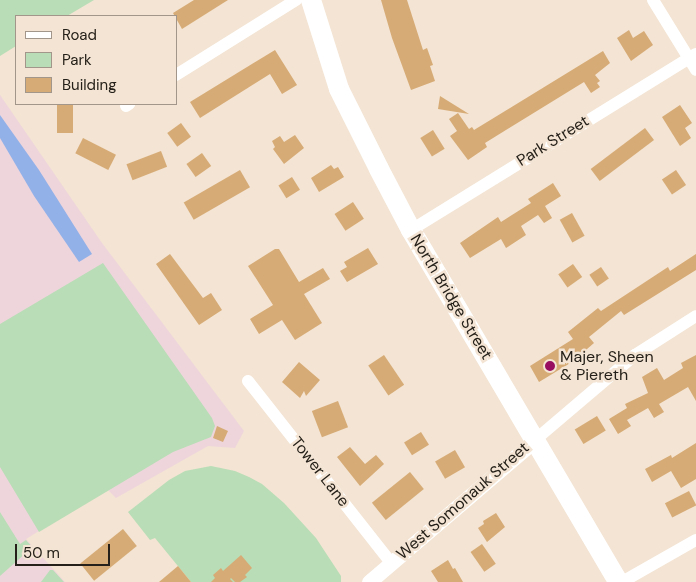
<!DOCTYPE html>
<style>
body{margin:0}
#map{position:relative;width:696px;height:582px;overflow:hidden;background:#f3e4d3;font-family:"DM Sans",sans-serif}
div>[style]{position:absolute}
.education>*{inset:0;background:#eed5dc}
.green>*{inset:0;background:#b9ddb6}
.water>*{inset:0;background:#92b1e8}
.building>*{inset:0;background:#d7ab75;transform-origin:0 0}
.minor>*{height:12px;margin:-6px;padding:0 6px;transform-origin:6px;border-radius:6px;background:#fff}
.tertiary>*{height:15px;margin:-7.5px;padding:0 7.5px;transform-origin:7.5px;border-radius:7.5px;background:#fff}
.trunk>*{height:20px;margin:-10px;padding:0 10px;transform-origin:10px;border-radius:10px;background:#fff}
.dots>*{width:14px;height:14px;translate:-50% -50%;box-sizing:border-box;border:2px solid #f3e4d3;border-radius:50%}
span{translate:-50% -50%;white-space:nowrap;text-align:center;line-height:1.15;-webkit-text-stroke:5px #f3e4d3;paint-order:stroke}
.street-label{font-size:16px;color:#252019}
.poi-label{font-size:16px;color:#252019}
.left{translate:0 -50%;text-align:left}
.legend{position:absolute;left:15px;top:15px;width:162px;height:90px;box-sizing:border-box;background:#f3e4d3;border:1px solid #a19689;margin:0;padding:6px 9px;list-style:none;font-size:15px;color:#252019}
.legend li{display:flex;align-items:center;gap:10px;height:25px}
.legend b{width:25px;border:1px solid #a19689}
.scale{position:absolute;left:15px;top:544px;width:95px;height:22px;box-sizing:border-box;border:2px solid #252019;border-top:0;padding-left:6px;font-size:15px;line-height:18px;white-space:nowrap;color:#252019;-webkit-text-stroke:4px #f3e4d3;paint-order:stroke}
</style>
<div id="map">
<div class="education">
<i style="clip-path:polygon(0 95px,102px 243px,244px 431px,235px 448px,208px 446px,116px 498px,107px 489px,26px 539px,65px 582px,0 582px)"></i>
</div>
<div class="green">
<i style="clip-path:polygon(0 0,94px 0,67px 16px,16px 16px,16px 46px,0 56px)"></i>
<i style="clip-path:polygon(103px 263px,212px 418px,215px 426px,211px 437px,173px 452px,39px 532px,0 467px,0 324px)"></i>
<i style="clip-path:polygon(211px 466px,235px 471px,249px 477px,262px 484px,284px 503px,316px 538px,341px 576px,341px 582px,191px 582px,155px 538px,150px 540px,128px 512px,169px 480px,185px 471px)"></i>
<i style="clip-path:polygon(0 512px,20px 544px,26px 540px,34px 549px,29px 554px,27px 552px,0 576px)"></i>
<i style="clip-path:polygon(50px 570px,53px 570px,64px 582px,41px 582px)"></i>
</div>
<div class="water">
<i style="clip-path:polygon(0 115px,39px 170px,92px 254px,79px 262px,34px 196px,0 138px)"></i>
</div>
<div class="building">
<i style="clip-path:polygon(194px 0,228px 0,182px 29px,173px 13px)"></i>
<i style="clip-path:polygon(381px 0,407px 0,423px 50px,427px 48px,433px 65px,430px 66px,435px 81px,411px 90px,392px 38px)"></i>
<i style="clip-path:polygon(629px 30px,633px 38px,644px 31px,653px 45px,631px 61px,617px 38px)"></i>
<i style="clip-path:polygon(275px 50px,297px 85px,282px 94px,270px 74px,200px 118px,190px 102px)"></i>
<i style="clip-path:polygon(603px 51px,610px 63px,595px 75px,600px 81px,597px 83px,600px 87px,591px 93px,584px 82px,485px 143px,487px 147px,468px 160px,450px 136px,457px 131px,449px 119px,458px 113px,469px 129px,472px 127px,474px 130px)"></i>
<i style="clip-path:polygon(440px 96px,469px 114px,438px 109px)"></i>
<i style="left:57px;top:104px;width:16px;height:29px"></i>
<i style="clip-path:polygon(680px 105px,692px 123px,685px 128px,691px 138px,680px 146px,662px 117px)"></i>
<i style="left:181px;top:123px;width:17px;height:17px;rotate:54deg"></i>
<i style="left:645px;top:128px;width:15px;height:68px;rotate:53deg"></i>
<i style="left:433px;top:130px;width:22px;height:15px;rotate:58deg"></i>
<i style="clip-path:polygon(295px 135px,304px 148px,284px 164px,273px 149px,275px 147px,272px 141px,280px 136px,284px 142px)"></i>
<i style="left:83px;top:138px;width:37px;height:17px;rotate:27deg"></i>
<i style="left:161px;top:151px;width:17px;height:37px;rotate:69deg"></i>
<i style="left:202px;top:153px;width:16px;height:19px;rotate:55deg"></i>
<i style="clip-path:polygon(331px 165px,334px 169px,338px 167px,344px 177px,319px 192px,311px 178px)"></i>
<i style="left:240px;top:170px;width:20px;height:65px;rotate:60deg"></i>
<i style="left:676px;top:170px;width:18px;height:17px;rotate:56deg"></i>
<i style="left:292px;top:177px;width:15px;height:16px;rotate:58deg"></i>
<i style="clip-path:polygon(553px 183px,561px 196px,545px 206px,552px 218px,544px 223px,538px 215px,521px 226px,526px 235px,506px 248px,501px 239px,470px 258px,460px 243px,498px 217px,501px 222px,531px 203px,528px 199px)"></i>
<i style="left:353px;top:202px;width:20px;height:22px;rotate:57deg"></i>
<i style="left:572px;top:213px;width:26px;height:14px;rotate:61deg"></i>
<i style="clip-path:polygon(368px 248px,378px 264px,347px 282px,340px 271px,347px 267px,344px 262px)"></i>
<i style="clip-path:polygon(275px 249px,279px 249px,299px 282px,323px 268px,330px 279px,304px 294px,322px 323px,295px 340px,282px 320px,259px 334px,250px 319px,273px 305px,248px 266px)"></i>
<i style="clip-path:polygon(170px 254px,203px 298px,211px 293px,222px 310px,199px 325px,156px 264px)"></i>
<i style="clip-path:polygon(696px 254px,696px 270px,624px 315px,621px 311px,589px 337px,594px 343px,572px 362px,539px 382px,530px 366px,573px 339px,568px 332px,598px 308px,601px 311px,668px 267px,670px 271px)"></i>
<i style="left:573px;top:264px;width:16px;height:18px;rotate:55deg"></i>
<i style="left:601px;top:267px;width:14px;height:14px;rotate:56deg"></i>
<i style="left:384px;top:355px;width:36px;height:19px;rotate:56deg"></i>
<i style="clip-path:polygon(696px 355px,696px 401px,688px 387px,659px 404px,664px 412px,654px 418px,648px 408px,627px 420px,631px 426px,618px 434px,609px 419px,627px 408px,625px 404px,648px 393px,642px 377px,657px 368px,664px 380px,683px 368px,681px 363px)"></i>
<i style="clip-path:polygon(299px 362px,320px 380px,306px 396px,304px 391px,300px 398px,282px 382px)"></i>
<i style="left:338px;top:401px;width:28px;height:28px;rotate:69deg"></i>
<i style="left:597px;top:416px;width:17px;height:26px;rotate:59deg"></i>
<i style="clip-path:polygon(217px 426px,228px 431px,223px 442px,213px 438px)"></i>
<i style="left:421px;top:432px;width:15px;height:20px;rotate:58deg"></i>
<i style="clip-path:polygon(696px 443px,696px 479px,681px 488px,671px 471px,652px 482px,645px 469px,671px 455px,672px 458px)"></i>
<i style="clip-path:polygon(350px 447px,365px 464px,376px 455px,384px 464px,360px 486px,337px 457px)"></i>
<i style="left:455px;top:450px;width:20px;height:23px;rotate:60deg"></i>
<i style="left:410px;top:472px;width:22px;height:49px;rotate:51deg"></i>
<i style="left:689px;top:491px;width:16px;height:27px;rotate:63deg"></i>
<i style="clip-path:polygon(496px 513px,505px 527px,487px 542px,478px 528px,484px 524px,483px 521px)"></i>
<i style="left:123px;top:529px;width:22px;height:55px;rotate:51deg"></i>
<i style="left:482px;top:544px;width:24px;height:14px;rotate:55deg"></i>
<i style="clip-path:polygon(241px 555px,252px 568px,245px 575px,247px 577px,240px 582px,235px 582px,231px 578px,230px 579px,233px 582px,211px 582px,215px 578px,213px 575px,221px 568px,223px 571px)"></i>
<i style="clip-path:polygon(448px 560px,453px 569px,455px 568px,463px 582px,438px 582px,431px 571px)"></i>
<i style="clip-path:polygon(178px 566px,191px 582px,159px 582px)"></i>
</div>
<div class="minor">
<i style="left:653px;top:0;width:82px;rotate:58.4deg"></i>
<i style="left:176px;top:75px;width:142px;rotate:-32deg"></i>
<i style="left:126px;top:106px;width:4px;rotate:-34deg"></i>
<i style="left:411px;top:230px;width:335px;rotate:-31.7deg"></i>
<i style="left:248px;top:381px;width:231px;rotate:51.8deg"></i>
<i style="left:535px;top:440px;width:131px;rotate:-40.4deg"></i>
<i style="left:635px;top:355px;width:72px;rotate:-32.6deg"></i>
<i style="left:622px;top:582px;width:85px;rotate:-29.6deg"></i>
</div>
<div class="tertiary">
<i style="left:369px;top:582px;width:218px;rotate:-40.5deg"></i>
</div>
<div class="trunk">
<i style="left:311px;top:0;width:93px;rotate:72.5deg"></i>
<i style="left:339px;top:89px;width:89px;rotate:63.4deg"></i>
<i style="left:379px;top:169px;width:69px;rotate:62.3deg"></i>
<i style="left:411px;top:230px;width:408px;rotate:59.5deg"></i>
</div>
<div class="dots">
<i style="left:550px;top:366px;background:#980d60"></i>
</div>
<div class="street-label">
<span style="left:553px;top:141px;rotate:-32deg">Park Street</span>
<span style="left:451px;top:297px;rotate:59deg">North Bridge Street</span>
<span style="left:320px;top:472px;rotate:52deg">Tower Lane</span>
<span style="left:463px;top:501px;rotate:-41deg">West Somonauk Street</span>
</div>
<div class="poi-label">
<span class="left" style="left:560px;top:366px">Majer, Sheen<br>&amp; Piereth</span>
</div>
<ul class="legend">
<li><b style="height:6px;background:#fff"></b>Road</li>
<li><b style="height:14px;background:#b9ddb6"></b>Park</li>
<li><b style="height:14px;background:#d7ab75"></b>Building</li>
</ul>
<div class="scale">50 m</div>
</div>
